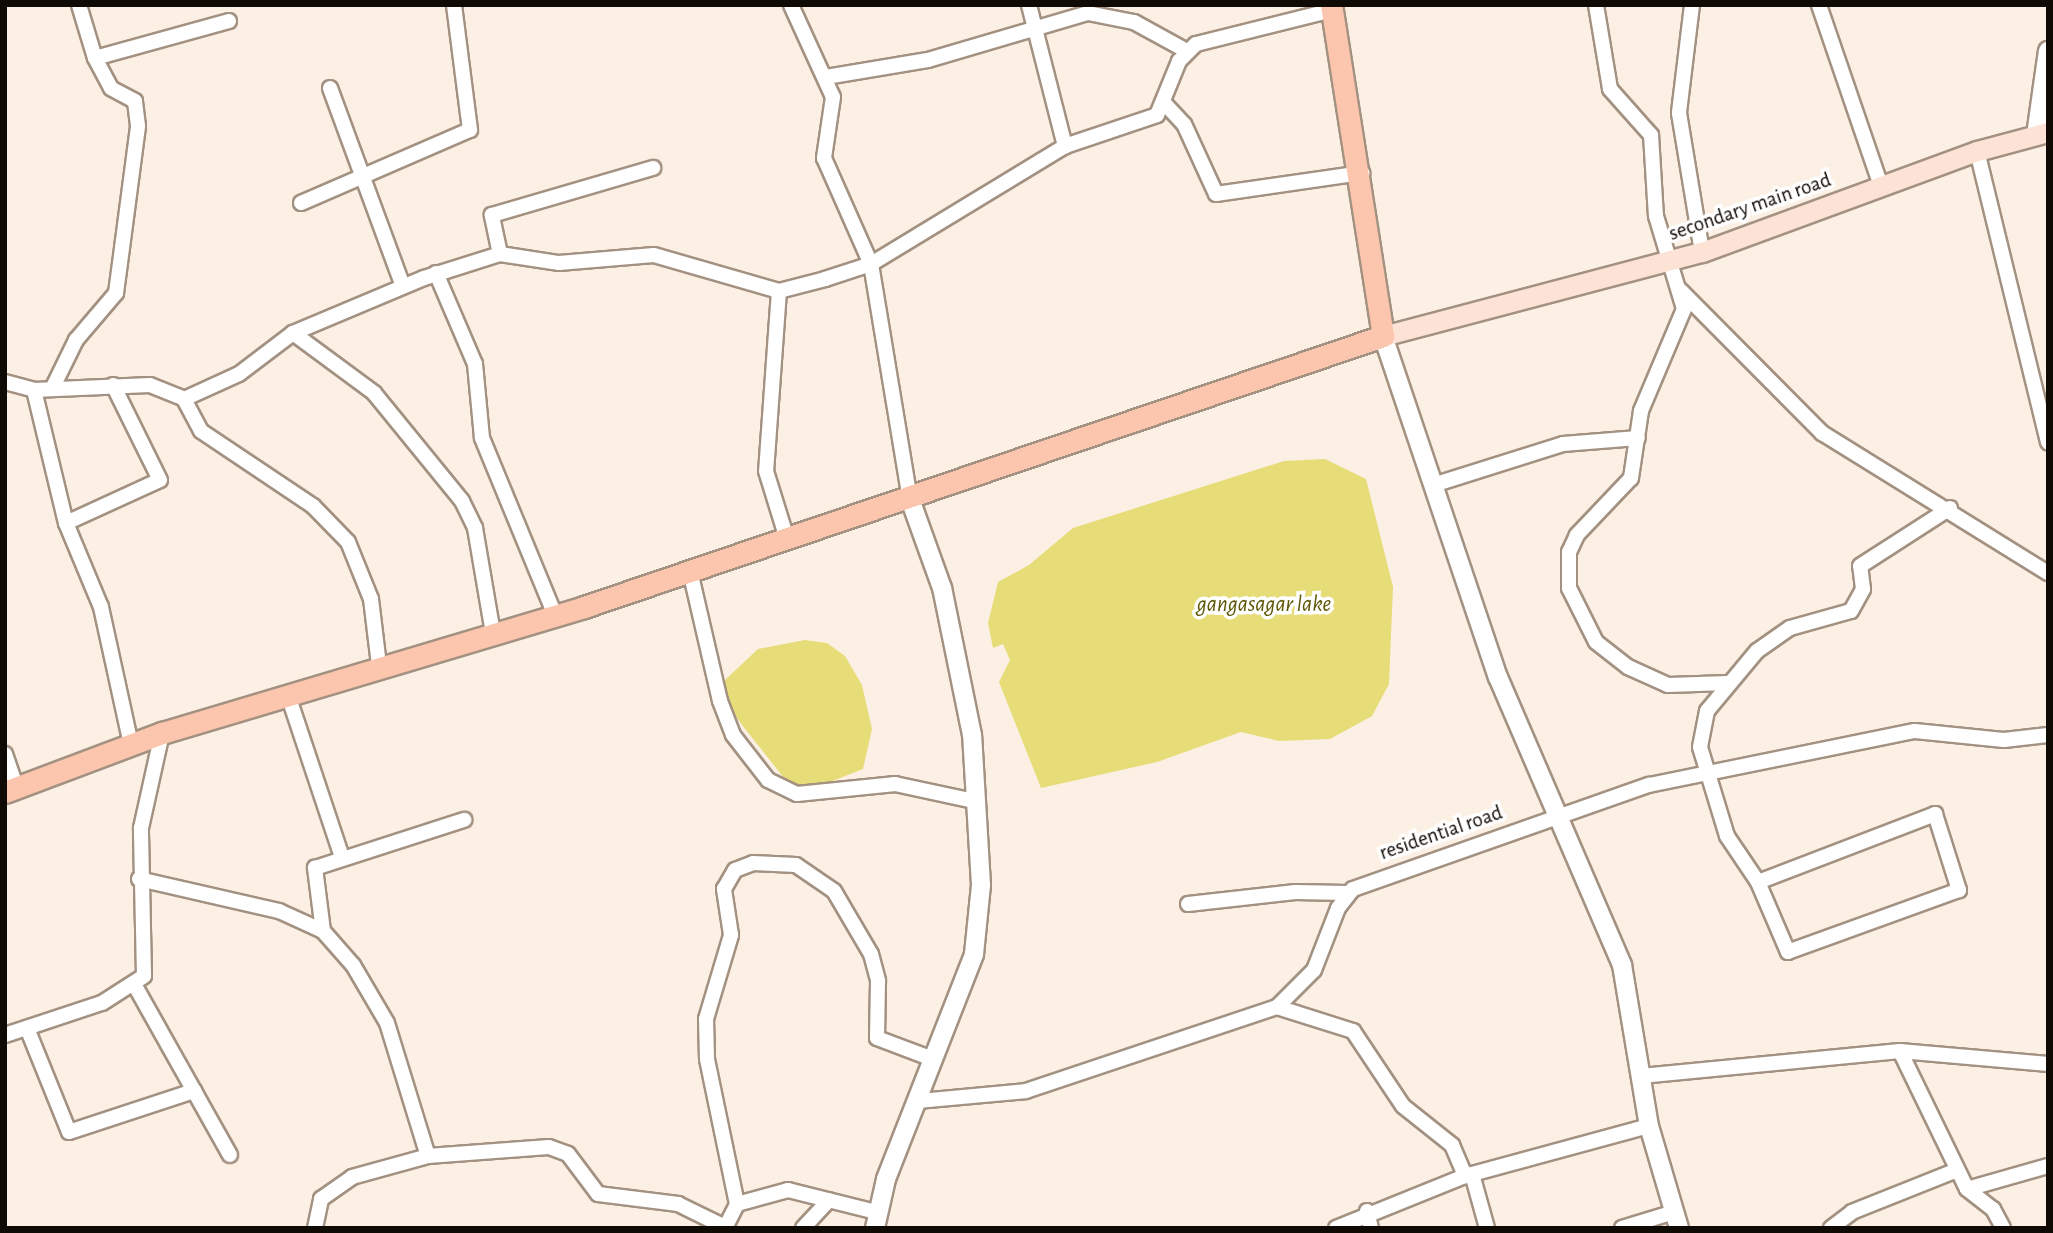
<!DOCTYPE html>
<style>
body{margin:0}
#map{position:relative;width:2053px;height:1233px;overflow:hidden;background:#fcf0e5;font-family:"Alegreya Sans",sans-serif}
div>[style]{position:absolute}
.water>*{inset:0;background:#e6dc78}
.roads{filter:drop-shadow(2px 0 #a39181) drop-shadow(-2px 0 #a39181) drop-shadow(0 2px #a39181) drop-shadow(0 -2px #a39181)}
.minor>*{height:14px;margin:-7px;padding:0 7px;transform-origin:7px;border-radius:7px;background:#fff}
.tertiary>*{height:18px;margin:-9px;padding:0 9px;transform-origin:9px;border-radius:9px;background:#fff}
.secondary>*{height:19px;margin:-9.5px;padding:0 9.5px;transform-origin:9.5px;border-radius:9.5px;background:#fde2d6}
.primary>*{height:21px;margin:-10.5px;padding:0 10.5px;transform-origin:10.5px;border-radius:10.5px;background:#fbc6ad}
span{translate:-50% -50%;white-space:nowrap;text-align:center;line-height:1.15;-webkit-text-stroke:7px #fff;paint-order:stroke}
.street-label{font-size:21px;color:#100a05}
.water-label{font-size:23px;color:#5e5706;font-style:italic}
.frame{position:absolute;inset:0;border:7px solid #100a05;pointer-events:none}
</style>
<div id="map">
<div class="water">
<i style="clip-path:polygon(1325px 459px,1366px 479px,1393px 587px,1389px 684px,1372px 716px,1330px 739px,1279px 741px,1241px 732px,1157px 762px,1041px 788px,999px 682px,1010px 660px,1003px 644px,993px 648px,988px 623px,998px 582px,1029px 565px,1073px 528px,1284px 461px)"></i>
<i style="clip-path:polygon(805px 640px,827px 643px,845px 656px,862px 685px,872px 729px,863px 769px,830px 782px,799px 785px,788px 783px,742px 725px,725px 701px,725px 680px,758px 649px)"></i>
</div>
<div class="roads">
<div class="minor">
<i style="left:79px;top:5px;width:55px;rotate:73.2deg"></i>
<i style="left:95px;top:58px;width:139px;rotate:-15.4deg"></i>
<i style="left:791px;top:5px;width:101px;rotate:65.5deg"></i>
<i style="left:833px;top:97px;width:62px;rotate:98.4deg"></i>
<i style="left:824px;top:158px;width:116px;rotate:66.1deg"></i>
<i style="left:871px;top:264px;width:238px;rotate:80.6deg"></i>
<i style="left:1029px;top:5px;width:146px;rotate:75.7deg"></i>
<i style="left:1596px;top:5px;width:85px;rotate:80.5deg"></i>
<i style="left:1610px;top:89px;width:62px;rotate:48.3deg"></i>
<i style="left:1651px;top:135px;width:81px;rotate:86.5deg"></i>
<i style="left:1656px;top:216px;width:97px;rotate:73.2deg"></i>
<i style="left:1684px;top:309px;width:111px;rotate:112.9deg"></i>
<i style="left:1641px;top:411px;width:68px;rotate:98.5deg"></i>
<i style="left:1631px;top:478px;width:79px;rotate:133.5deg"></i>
<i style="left:1577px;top:535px;width:19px;rotate:115deg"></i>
<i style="left:1569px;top:552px;width:36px;rotate:90deg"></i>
<i style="left:1569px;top:588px;width:60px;rotate:63.4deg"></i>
<i style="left:1596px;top:642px;width:41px;rotate:38deg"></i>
<i style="left:1628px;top:667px;width:44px;rotate:24.2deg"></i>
<i style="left:1668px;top:685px;width:60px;rotate:-1.9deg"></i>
<i style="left:1692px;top:5px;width:109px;rotate:96.9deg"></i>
<i style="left:1679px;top:113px;width:141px;rotate:80.6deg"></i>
<i style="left:1819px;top:5px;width:191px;rotate:71.1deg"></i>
<i style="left:826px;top:77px;width:103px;rotate:-9.5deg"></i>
<i style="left:928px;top:60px;width:167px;rotate:-16.4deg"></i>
<i style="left:1088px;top:13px;width:47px;rotate:11.1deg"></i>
<i style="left:1134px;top:22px;width:60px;rotate:28.7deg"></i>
<i style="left:330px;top:88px;width:211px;rotate:69.8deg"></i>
<i style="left:1166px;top:105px;width:26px;rotate:47deg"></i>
<i style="left:1184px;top:124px;width:77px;rotate:65.4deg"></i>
<i style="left:1216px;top:194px;width:148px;rotate:-8.2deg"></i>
<i style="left:1977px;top:151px;width:300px;rotate:76.3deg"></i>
<i style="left:301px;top:203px;width:184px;rotate:-23.4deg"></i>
<i style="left:470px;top:130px;width:126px;rotate:-97.3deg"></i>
<i style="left:500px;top:254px;width:40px;rotate:-102deg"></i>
<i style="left:492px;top:215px;width:168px;rotate:-16.3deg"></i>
<i style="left:436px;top:273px;width:99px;rotate:66.8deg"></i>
<i style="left:475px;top:364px;width:74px;rotate:84.6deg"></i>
<i style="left:482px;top:438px;width:189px;rotate:67.6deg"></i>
<i style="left:1680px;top:290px;width:202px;rotate:45.2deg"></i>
<i style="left:1822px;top:433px;width:266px;rotate:31.8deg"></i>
<i style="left:779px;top:291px;width:180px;rotate:94.1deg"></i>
<i style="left:766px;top:471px;width:71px;rotate:72.8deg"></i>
<i style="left:293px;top:333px;width:101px;rotate:36.5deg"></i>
<i style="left:374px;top:393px;width:139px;rotate:50.8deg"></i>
<i style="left:462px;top:501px;width:30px;rotate:64deg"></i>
<i style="left:475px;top:528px;width:107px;rotate:80.3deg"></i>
<i style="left:5px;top:382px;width:30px;rotate:15deg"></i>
<i style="left:34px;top:390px;width:116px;rotate:-2.5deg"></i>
<i style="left:150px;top:385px;width:37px;rotate:22deg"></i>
<i style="left:184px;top:399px;width:60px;rotate:-24.4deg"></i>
<i style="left:239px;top:374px;width:68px;rotate:-37.2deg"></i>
<i style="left:293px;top:333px;width:142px;rotate:-22.8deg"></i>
<i style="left:424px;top:278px;width:80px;rotate:-17.5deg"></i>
<i style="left:500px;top:254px;width:60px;rotate:8.7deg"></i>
<i style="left:559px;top:263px;width:95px;rotate:-4.8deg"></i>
<i style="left:654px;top:255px;width:130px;rotate:16.1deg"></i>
<i style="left:779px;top:291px;width:48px;rotate:-14.6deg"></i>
<i style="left:825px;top:279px;width:48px;rotate:-18.1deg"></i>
<i style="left:871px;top:264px;width:227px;rotate:-31.3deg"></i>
<i style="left:1065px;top:146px;width:97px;rotate:-18.6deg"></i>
<i style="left:1157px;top:115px;width:58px;rotate:-67.8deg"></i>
<i style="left:1179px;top:61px;width:24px;rotate:-45deg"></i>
<i style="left:1196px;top:44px;width:140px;rotate:-14deg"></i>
<i style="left:52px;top:389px;width:55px;rotate:-63.9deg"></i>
<i style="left:76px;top:340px;width:62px;rotate:-49.6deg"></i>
<i style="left:116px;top:293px;width:45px;rotate:-82.4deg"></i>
<i style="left:122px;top:248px;width:123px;rotate:-82.5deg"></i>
<i style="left:138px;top:126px;width:25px;rotate:-97deg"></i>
<i style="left:135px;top:101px;width:27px;rotate:-152deg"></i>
<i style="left:111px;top:88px;width:34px;rotate:-118deg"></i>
<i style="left:34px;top:390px;width:137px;rotate:76.5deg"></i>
<i style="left:66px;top:523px;width:91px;rotate:67.4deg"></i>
<i style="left:101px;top:607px;width:141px;rotate:77.7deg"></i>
<i style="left:184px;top:399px;width:36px;rotate:62deg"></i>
<i style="left:201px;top:431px;width:135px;rotate:33.8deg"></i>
<i style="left:313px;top:506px;width:50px;rotate:45.8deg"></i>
<i style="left:348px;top:542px;width:61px;rotate:68deg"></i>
<i style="left:371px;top:599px;width:66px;rotate:83.1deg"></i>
<i style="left:1433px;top:485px;width:136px;rotate:-17.5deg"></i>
<i style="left:1563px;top:444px;width:75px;rotate:-4.6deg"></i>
<i style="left:66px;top:523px;width:103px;rotate:-24.6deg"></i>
<i style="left:160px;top:480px;width:106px;rotate:-116.3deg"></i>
<i style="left:690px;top:571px;width:133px;rotate:77deg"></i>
<i style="left:720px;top:701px;width:36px;rotate:69deg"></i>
<i style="left:733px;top:735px;width:57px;rotate:52.1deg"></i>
<i style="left:768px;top:780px;width:32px;rotate:26deg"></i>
<i style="left:797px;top:794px;width:99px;rotate:-5.8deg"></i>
<i style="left:895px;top:784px;width:85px;rotate:12.2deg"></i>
<i style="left:288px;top:695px;width:171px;rotate:71.6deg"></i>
<i style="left:5px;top:754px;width:36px;rotate:71deg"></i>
<i style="left:139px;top:879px;width:144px;rotate:12.9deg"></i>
<i style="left:279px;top:911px;width:48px;rotate:24.4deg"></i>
<i style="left:323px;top:931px;width:45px;rotate:48.6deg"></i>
<i style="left:353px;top:965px;width:67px;rotate:59.6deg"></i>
<i style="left:387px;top:1023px;width:139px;rotate:72.9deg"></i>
<i style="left:1758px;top:882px;width:190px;rotate:-21deg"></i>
<i style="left:1935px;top:814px;width:80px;rotate:72.5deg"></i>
<i style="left:1959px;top:890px;width:182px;rotate:160.1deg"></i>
<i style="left:1788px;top:952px;width:76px;rotate:-113.2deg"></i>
<i style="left:1758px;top:882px;width:55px;rotate:-124deg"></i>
<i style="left:1727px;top:836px;width:93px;rotate:-106.9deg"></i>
<i style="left:1700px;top:747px;width:37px;rotate:-79deg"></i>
<i style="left:1707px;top:711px;width:78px;rotate:-50.2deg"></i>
<i style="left:1757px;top:651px;width:40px;rotate:-34.9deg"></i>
<i style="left:1790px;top:628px;width:63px;rotate:-15.6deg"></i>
<i style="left:1851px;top:611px;width:25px;rotate:-61deg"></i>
<i style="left:1863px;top:589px;width:23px;rotate:-97deg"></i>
<i style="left:1860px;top:566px;width:107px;rotate:-32.8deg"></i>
<i style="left:1188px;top:904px;width:108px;rotate:-6.4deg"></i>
<i style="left:1295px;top:892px;width:52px;rotate:1.1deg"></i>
<i style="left:323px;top:931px;width:64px;rotate:-97.2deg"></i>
<i style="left:315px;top:868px;width:157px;rotate:-17.9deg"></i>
<i style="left:134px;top:984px;width:196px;rotate:60.7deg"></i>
<i style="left:1277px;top:1007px;width:80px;rotate:17.5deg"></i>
<i style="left:1353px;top:1031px;width:90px;rotate:56.3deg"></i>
<i style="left:1403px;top:1106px;width:63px;rotate:38.5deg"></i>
<i style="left:1452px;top:1145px;width:34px;rotate:67deg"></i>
<i style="left:27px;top:1028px;width:112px;rotate:68deg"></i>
<i style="left:69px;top:1132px;width:132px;rotate:-18.2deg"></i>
<i style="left:5px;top:1035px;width:102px;rotate:-18.3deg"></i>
<i style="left:102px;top:1003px;width:50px;rotate:-32.7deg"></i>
<i style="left:144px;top:976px;width:148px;rotate:-91.2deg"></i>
<i style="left:141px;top:828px;width:97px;rotate:-77.5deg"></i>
<i style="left:1900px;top:1051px;width:153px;rotate:64.1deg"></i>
<i style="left:1967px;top:1189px;width:33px;rotate:38deg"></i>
<i style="left:1993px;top:1209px;width:21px;rotate:62deg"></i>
<i style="left:1641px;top:1076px;width:260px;rotate:-5.5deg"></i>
<i style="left:1900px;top:1051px;width:149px;rotate:5deg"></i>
<i style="left:919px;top:1101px;width:107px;rotate:-5.3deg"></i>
<i style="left:1026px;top:1091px;width:265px;rotate:-18.5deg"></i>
<i style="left:1277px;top:1007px;width:52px;rotate:-45deg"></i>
<i style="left:1314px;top:970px;width:66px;rotate:-68.8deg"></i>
<i style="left:1338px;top:908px;width:24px;rotate:-52deg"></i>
<i style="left:1353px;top:889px;width:314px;rotate:-19.4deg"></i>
<i style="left:1649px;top:785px;width:271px;rotate:-11.5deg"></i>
<i style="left:1915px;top:731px;width:89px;rotate:5.8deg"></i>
<i style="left:2004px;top:740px;width:44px;rotate:-6.5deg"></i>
<i style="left:1472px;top:1174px;width:56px;rotate:74.5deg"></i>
<i style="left:1967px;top:1189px;width:84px;rotate:-15.9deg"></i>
<i style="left:737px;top:1204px;width:53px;rotate:-15.4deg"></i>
<i style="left:788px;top:1190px;width:95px;rotate:14deg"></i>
<i style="left:1367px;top:1211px;width:17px;rotate:77deg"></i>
<i style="left:315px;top:1228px;width:30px;rotate:-78deg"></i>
<i style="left:321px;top:1199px;width:38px;rotate:-35deg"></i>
<i style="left:352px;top:1177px;width:79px;rotate:-15.4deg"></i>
<i style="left:428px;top:1156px;width:121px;rotate:-4.3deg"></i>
<i style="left:549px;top:1147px;width:20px;rotate:20deg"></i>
<i style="left:568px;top:1154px;width:50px;rotate:53.1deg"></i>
<i style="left:598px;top:1194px;width:81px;rotate:7.1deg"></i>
<i style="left:678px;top:1204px;width:52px;rotate:26.1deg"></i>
<i style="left:725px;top:1228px;width:27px;rotate:-63deg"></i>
<i style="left:737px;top:1204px;width:148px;rotate:-101.7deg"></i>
<i style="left:707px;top:1059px;width:40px;rotate:-91.4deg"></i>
<i style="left:706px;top:1019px;width:88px;rotate:-73.4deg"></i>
<i style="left:731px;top:935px;width:47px;rotate:-98.7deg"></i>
<i style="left:724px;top:889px;width:22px;rotate:-60deg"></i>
<i style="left:735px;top:870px;width:19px;rotate:-21deg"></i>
<i style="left:753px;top:863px;width:43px;rotate:2.7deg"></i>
<i style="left:796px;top:865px;width:46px;rotate:34.4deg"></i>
<i style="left:834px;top:891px;width:73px;rotate:59.6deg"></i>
<i style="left:871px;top:954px;width:28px;rotate:75deg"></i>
<i style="left:878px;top:981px;width:57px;rotate:91deg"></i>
<i style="left:877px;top:1038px;width:57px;rotate:20.7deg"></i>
<i style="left:803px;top:1228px;width:38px;rotate:-47deg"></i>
<i style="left:1336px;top:1228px;width:139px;rotate:-22deg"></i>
<i style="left:1465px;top:1176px;width:191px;rotate:-15.2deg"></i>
<i style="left:1622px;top:1228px;width:54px;rotate:-17.1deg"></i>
<i style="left:1831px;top:1228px;width:26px;rotate:-37deg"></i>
<i style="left:1852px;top:1212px;width:113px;rotate:-21.8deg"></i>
</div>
<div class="tertiary">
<i style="left:2036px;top:135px;width:85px;rotate:-81.9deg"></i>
<i style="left:1383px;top:336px;width:360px;rotate:71.4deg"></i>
<i style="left:1498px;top:677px;width:314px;rotate:66.7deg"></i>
<i style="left:1622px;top:965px;width:163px;rotate:80.5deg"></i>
<i style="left:1649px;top:1126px;width:106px;rotate:73.6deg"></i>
<i style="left:875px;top:1228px;width:50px;rotate:-77.3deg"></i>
<i style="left:886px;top:1179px;width:242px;rotate:-68.6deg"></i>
<i style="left:974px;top:954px;width:69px;rotate:-84.2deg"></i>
<i style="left:981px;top:885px;width:150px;rotate:-93.4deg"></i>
<i style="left:972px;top:735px;width:150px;rotate:-101.5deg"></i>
<i style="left:942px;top:588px;width:95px;rotate:-109.8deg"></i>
</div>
<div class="secondary">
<i style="left:1383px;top:336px;width:330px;rotate:-14.8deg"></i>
<i style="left:1702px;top:252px;width:293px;rotate:-20.2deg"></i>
<i style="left:1977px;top:151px;width:73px;rotate:-15deg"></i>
</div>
<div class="primary">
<i style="left:5px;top:792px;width:168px;rotate:-20.6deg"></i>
<i style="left:162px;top:733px;width:440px;rotate:-16.6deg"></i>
<i style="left:584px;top:607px;width:844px;rotate:-18.74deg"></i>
<i style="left:1383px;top:336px;width:335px;rotate:-98.9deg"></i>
</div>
</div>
<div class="street-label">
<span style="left:1750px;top:207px;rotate:-19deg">secondary main road</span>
<span style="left:1441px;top:833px;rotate:-19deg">residential road</span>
</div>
<div class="water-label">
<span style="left:1264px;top:605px">gangasagar lake</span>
</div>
<div class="frame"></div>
</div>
